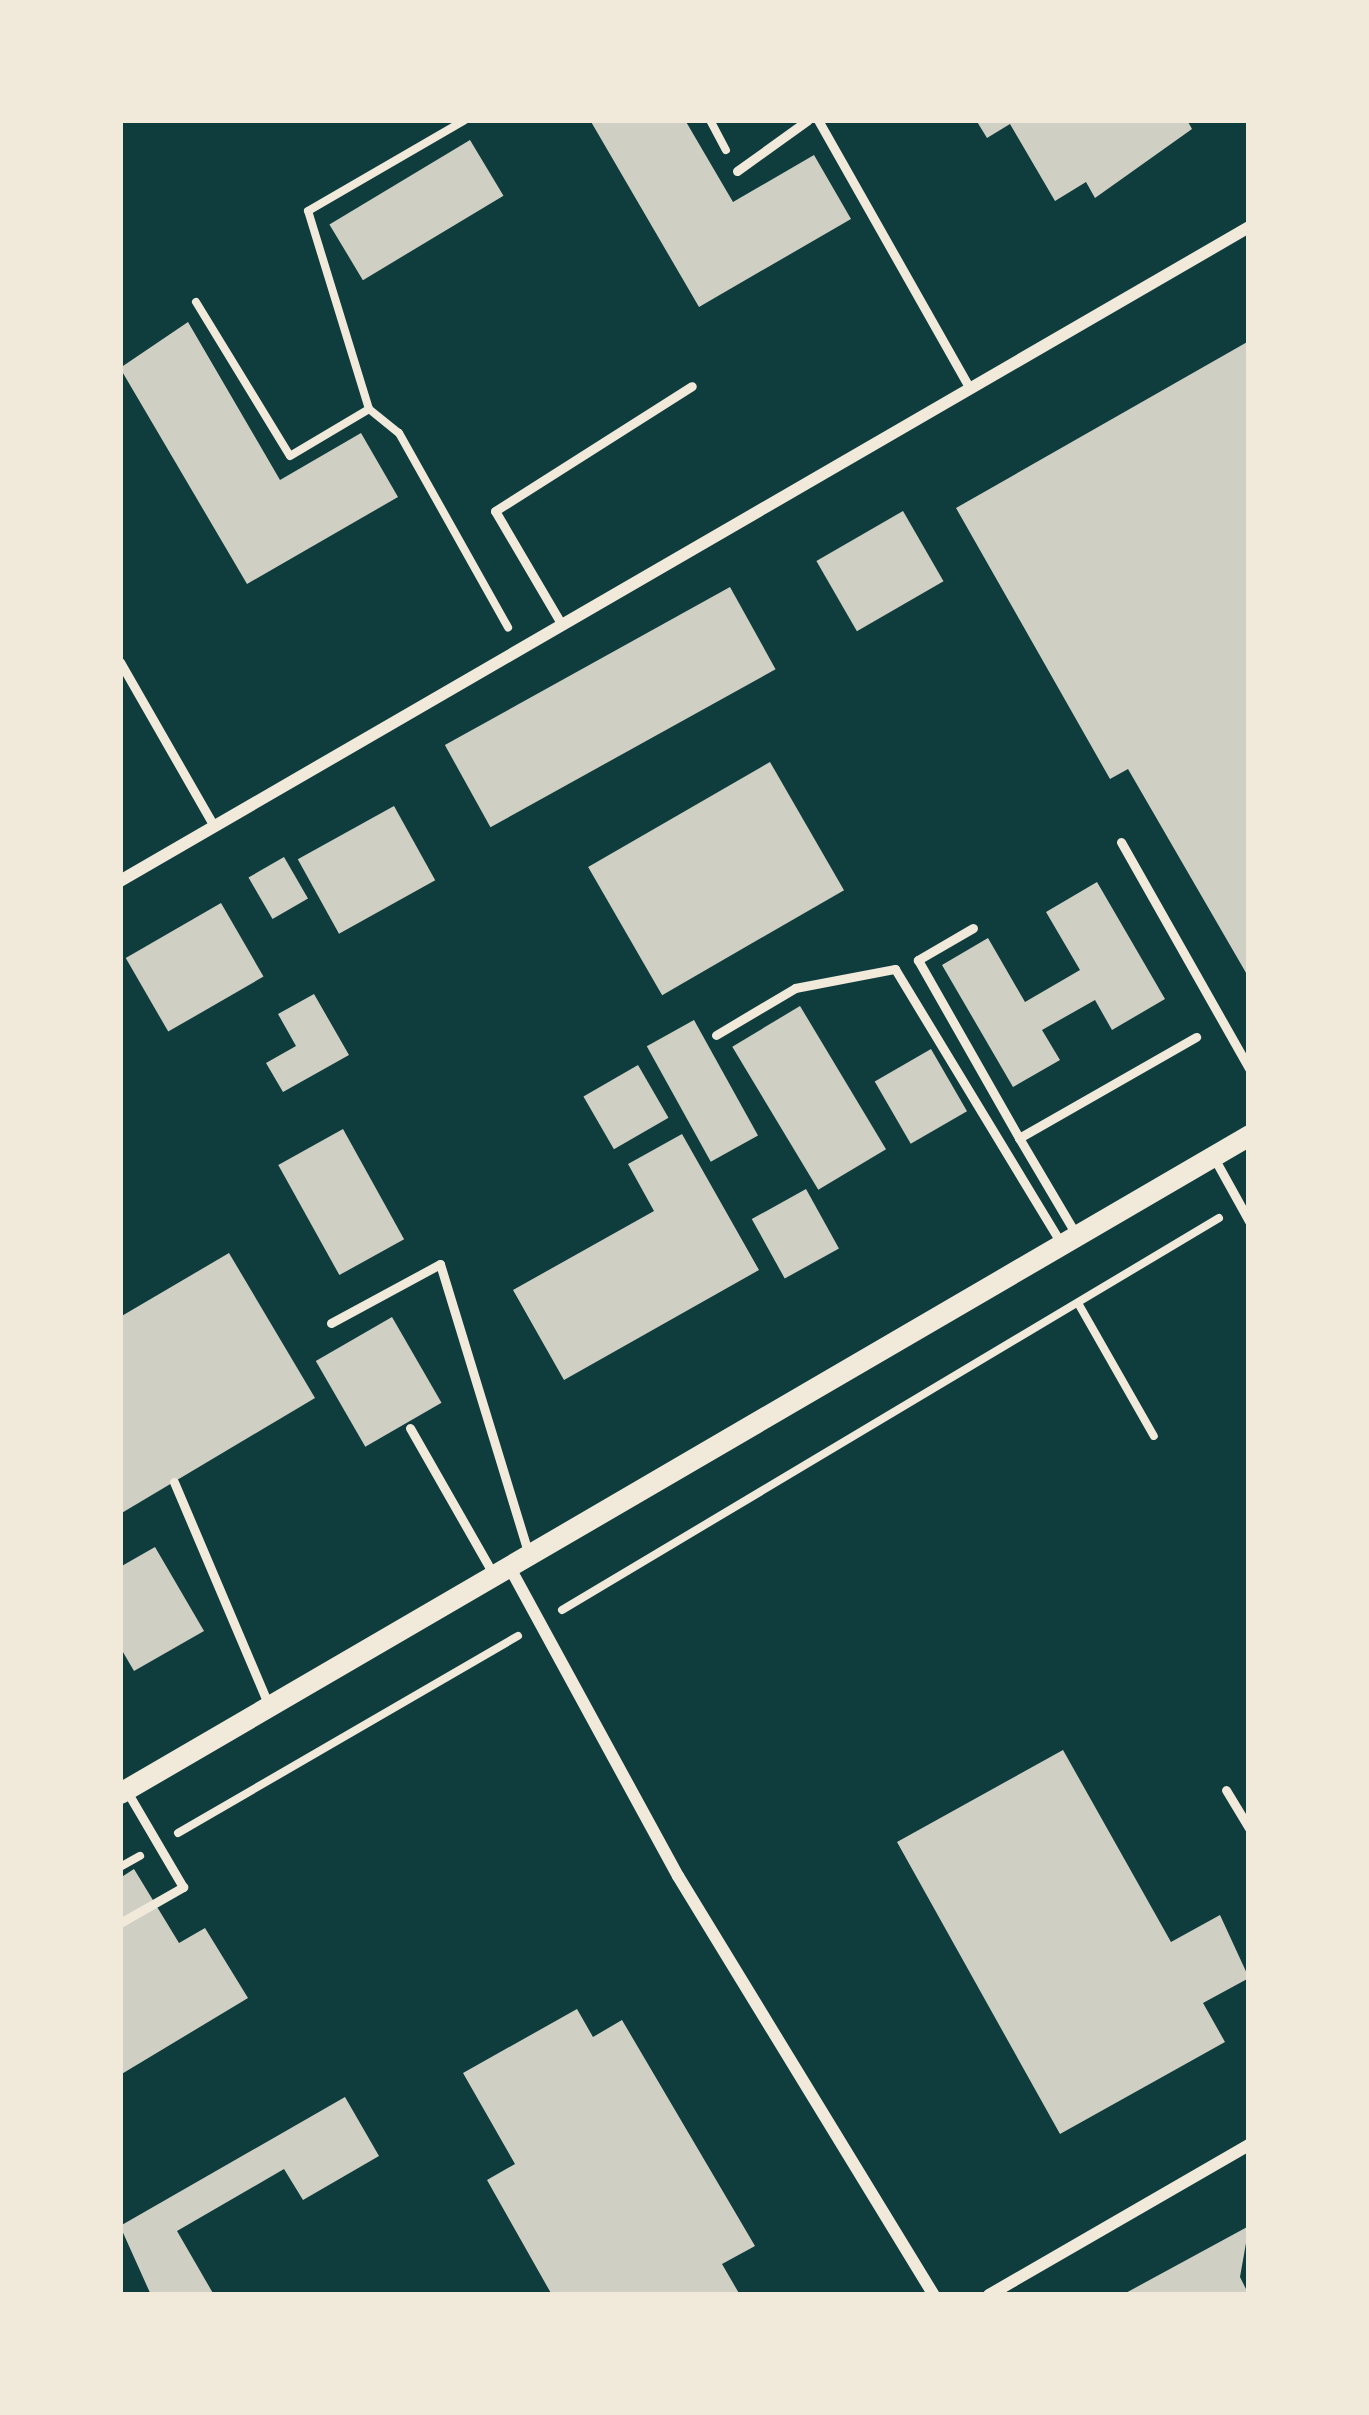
<!DOCTYPE html>
<style>
body{margin:0}
#map{position:relative;width:1369px;height:2415px;overflow:hidden;background:#0f3d3e;font-family:"Alegreya Sans",sans-serif}
div>[style]{position:absolute}
.building>*{inset:0;background:#cfcfc3;transform-origin:0 0}
.path>*{height:8px;margin:-4px;padding:0 4px;transform-origin:4px;border-radius:4px;background:#f1e9da}
.service>*{height:9px;margin:-4.5px;padding:0 4.5px;transform-origin:4.5px;border-radius:4.5px;background:#f1e9da}
.minor>*{height:12px;margin:-6px;padding:0 6px;transform-origin:6px;border-radius:6px;background:#f1e9da}
.tertiary>*{height:21px;margin:-10.5px;padding:0 10.5px;transform-origin:10.5px;border-radius:10.5px;background:#f1e9da}
span{translate:-50% -50%;white-space:nowrap;text-align:center;line-height:1.15;-webkit-text-stroke:10px #f1e9da;paint-order:stroke}
.frame{position:absolute;inset:0;border:123px solid #f1e9da;pointer-events:none}
</style>
<div id="map">
<div class="building">
<i style="clip-path:polygon(590px 120px,685px 120px,733px 202px,814px 155px,851px 219px,699px 307px)"></i>
<i style="clip-path:polygon(976px 120px,1187px 120px,1192px 129px,1095px 198px,1086px 182px,1055px 201px,1010px 124px,987px 138px)"></i>
<i style="left:470px;top:140px;width:65px;height:164px;rotate:59deg"></i>
<i style="clip-path:polygon(188px 322px,280px 480px,361px 433px,398px 497px,247px 584px,120px 368px)"></i>
<i style="clip-path:polygon(1249px 341px,1249px 978px,1128px 769px,1110px 779px,956px 508px)"></i>
<i style="left:903px;top:511px;width:81px;height:100px;rotate:60deg"></i>
<i style="left:730px;top:587px;width:94px;height:326px;rotate:61deg"></i>
<i style="left:770px;top:762px;width:148px;height:210px;rotate:60deg"></i>
<i style="left:394px;top:806px;width:85px;height:110px;rotate:61deg"></i>
<i style="left:284px;top:857px;width:48px;height:41px;rotate:60deg"></i>
<i style="clip-path:polygon(1097px 882px,1165px 999px,1112px 1030px,1095px 1000px,1042px 1030px,1060px 1060px,1013px 1087px,942px 965px,988px 938px,1025px 1002px,1080px 970px,1046px 912px)"></i>
<i style="left:221px;top:903px;width:85px;height:110px;rotate:60deg"></i>
<i style="clip-path:polygon(314px 994px,349px 1055px,283px 1092px,266px 1063px,296px 1046px,278px 1014px)"></i>
<i style="left:800px;top:1006px;width:167px;height:79px;rotate:59deg"></i>
<i style="left:694px;top:1020px;width:132px;height:54px;rotate:61deg"></i>
<i style="left:931px;top:1049px;width:72px;height:65px;rotate:60deg"></i>
<i style="left:638px;top:1065px;width:61px;height:63px;rotate:60deg"></i>
<i style="left:343px;top:1129px;width:126px;height:74px;rotate:61deg"></i>
<i style="clip-path:polygon(682px 1134px,759px 1270px,564px 1380px,513px 1290px,654px 1211px,628px 1164px)"></i>
<i style="left:806px;top:1189px;width:68px;height:62px;rotate:61deg"></i>
<i style="clip-path:polygon(229px 1253px,315px 1398px,120px 1514px,120px 1317px)"></i>
<i style="left:392px;top:1317px;width:99px;height:88px;rotate:60deg"></i>
<i style="clip-path:polygon(155px 1547px,204px 1631px,134px 1671px,120px 1647px,120px 1567px)"></i>
<i style="clip-path:polygon(1063px 1750px,1171px 1942px,1220px 1915px,1249px 1978px,1203px 2003px,1225px 2042px,1060px 2134px,897px 1842px)"></i>
<i style="clip-path:polygon(134px 1869px,179px 1943px,205px 1928px,248px 1998px,120px 2075px,120px 1878px)"></i>
<i style="clip-path:polygon(577px 2009px,593px 2037px,622px 2020px,755px 2246px,722px 2264px,740px 2295px,552px 2295px,487px 2180px,515px 2164px,463px 2073px)"></i>
<i style="clip-path:polygon(345px 2097px,379px 2156px,303px 2200px,284px 2169px,177px 2231px,214px 2295px,151px 2295px,120px 2226px)"></i>
<i style="clip-path:polygon(1249px 2226px,1240px 2277px,1249px 2295px,1122px 2295px)"></i>
</div>
<div class="path">
<i style="left:710px;top:120px;width:34px;rotate:62deg"></i>
<i style="left:196px;top:302px;width:180px;rotate:58.6deg"></i>
<i style="left:290px;top:456px;width:92px;rotate:-30.7deg"></i>
<i style="left:369px;top:409px;width:38px;rotate:39deg"></i>
<i style="left:399px;top:433px;width:223px;rotate:60.7deg"></i>
<i style="left:369px;top:409px;width:207px;rotate:-107.1deg"></i>
<i style="left:308px;top:211px;width:181px;rotate:-30.1deg"></i>
<i style="left:1078px;top:1303px;width:153px;rotate:60.3deg"></i>
<i style="left:562px;top:1610px;width:765px;rotate:-30.82deg"></i>
<i style="left:178px;top:1833px;width:393px;rotate:-30.1deg"></i>
<i style="left:120px;top:1867px;width:23px;rotate:-29deg"></i>
</div>
<div class="service">
<i style="left:818px;top:120px;width:309px;rotate:60.5deg"></i>
<i style="left:737px;top:171px;width:87px;rotate:-35.7deg"></i>
<i style="left:562px;top:625px;width:132px;rotate:-120.4deg"></i>
<i style="left:495px;top:511px;width:233px;rotate:-32.4deg"></i>
<i style="left:120px;top:662px;width:189px;rotate:60.2deg"></i>
<i style="left:1121px;top:842px;width:260px;rotate:60.5deg"></i>
<i style="left:973px;top:928px;width:64px;rotate:149.8deg"></i>
<i style="left:918px;top:960px;width:205px;rotate:60.4deg"></i>
<i style="left:716px;top:1035px;width:92px;rotate:-30.7deg"></i>
<i style="left:795px;top:988px;width:102px;rotate:-10.8deg"></i>
<i style="left:895px;top:969px;width:323px;rotate:58.8deg"></i>
<i style="left:1213px;top:1156px;width:74px;rotate:61deg"></i>
<i style="left:1077px;top:1236px;width:114px;rotate:-120.6deg"></i>
<i style="left:1019px;top:1138px;width:204px;rotate:-29.7deg"></i>
<i style="left:331px;top:1323px;width:124px;rotate:-28.4deg"></i>
<i style="left:440px;top:1264px;width:301px;rotate:73deg"></i>
<i style="left:410px;top:1428px;width:166px;rotate:60.3deg"></i>
<i style="left:174px;top:1482px;width:240px;rotate:67deg"></i>
<i style="left:1226px;top:1790px;width:44px;rotate:58.8deg"></i>
<i style="left:120px;top:1923px;width:73px;rotate:-29.7deg"></i>
<i style="left:183px;top:1887px;width:113px;rotate:-120.4deg"></i>
</div>
<div class="minor">
<i style="left:120px;top:881px;width:1305px;rotate:-30.08deg"></i>
<i style="left:510px;top:1568px;width:351px;rotate:61.4deg"></i>
<i style="left:678px;top:1876px;width:491px;rotate:58.6deg"></i>
<i style="left:989px;top:2295px;width:300px;rotate:-30deg"></i>
</div>
<div class="tertiary">
<i style="left:120px;top:1793px;width:1307px;rotate:-30.23deg"></i>
</div>
<div class="frame"></div>
</div>
